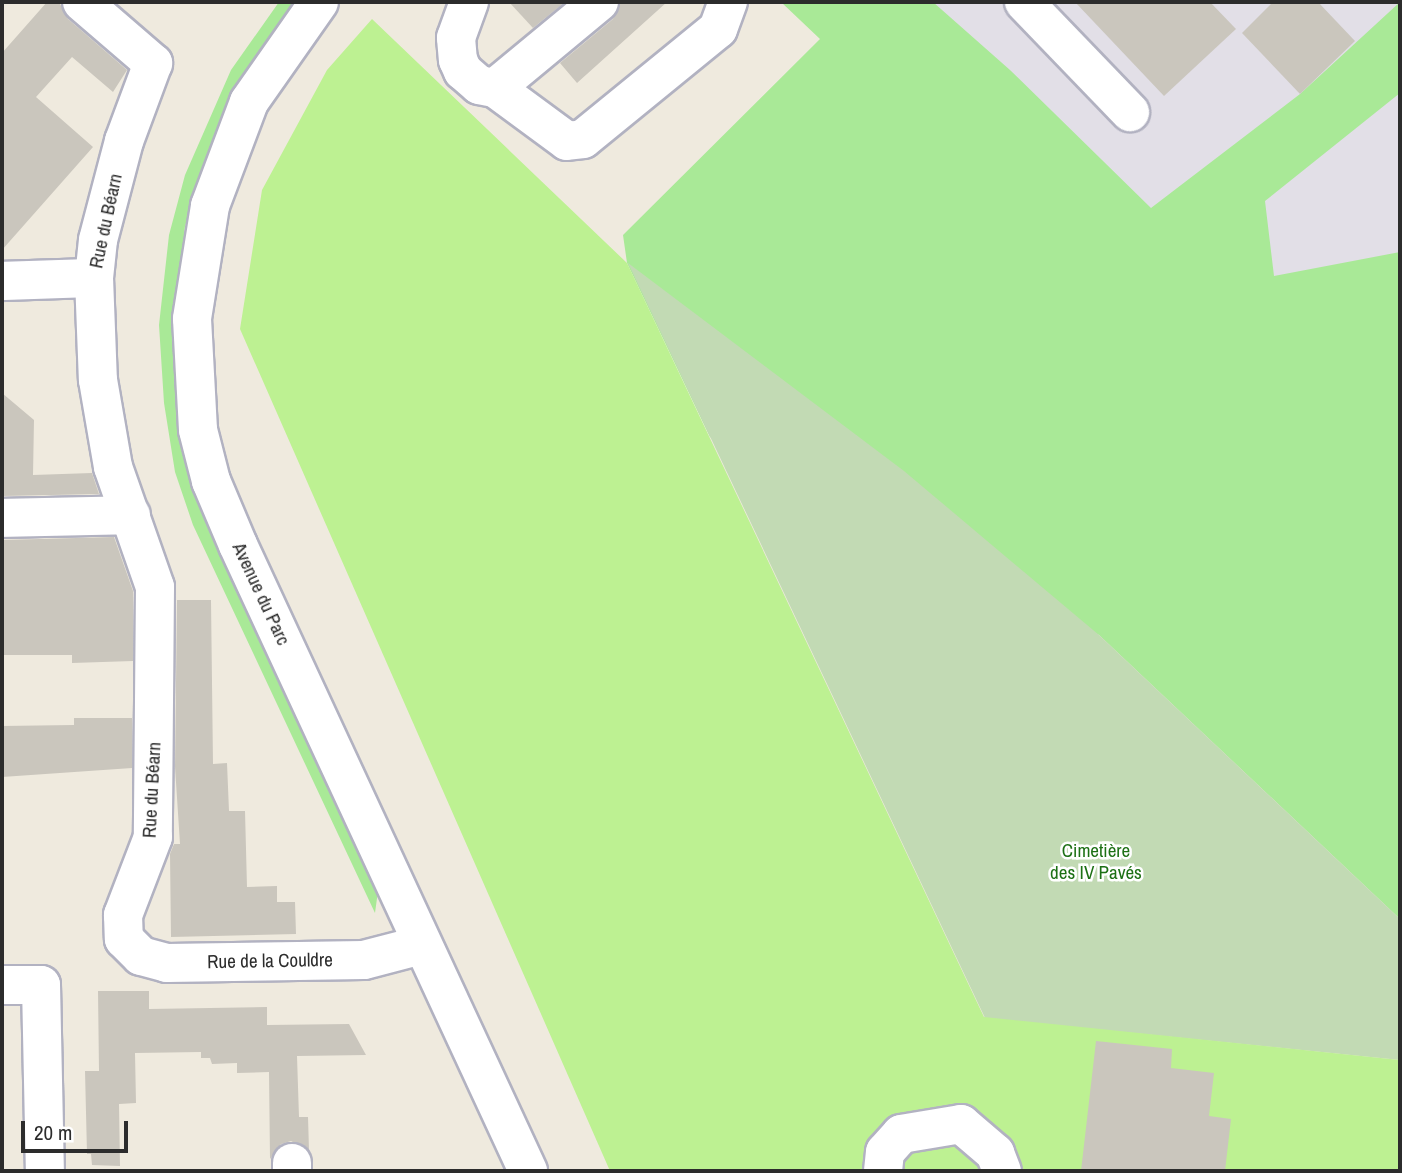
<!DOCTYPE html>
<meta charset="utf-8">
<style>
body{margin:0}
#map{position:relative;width:1402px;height:1173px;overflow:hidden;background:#efeade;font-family:"Archivo Narrow",sans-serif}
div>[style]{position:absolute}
.industrial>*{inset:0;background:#e2dfe7}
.green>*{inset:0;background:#a9e997}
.cemetery>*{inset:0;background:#c2dab4}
.pitch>*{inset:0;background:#bdf192}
.building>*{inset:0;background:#cac6bd}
.roads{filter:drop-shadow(2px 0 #b2b2c1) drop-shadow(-2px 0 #b2b2c1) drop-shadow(0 2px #b2b2c1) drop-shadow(0 -2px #b2b2c1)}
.minor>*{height:38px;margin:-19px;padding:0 19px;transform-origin:19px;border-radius:19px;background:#fff}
span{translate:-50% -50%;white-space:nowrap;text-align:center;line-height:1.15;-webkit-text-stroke:5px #fff;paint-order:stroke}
.street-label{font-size:19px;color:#2c2c2c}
.park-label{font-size:19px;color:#1d7015}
.frame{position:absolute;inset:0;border:4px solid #2c2c2c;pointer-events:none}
.scale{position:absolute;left:21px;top:1121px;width:107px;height:32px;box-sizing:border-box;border:4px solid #2c2c2c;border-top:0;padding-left:9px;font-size:21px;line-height:24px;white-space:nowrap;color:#2c2c2c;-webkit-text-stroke:5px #fff;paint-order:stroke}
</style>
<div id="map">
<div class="industrial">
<i style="clip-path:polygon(824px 2px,1400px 2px,1400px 495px)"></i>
</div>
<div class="green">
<i style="clip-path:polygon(279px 2px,295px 2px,244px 74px,219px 124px,185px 226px,174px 346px,180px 424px,204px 517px,378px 891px,375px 913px,193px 525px,175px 472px,164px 403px,159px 325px,169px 235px,185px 175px,231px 70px)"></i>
<i style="clip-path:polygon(781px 2px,933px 2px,1010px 70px,1151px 208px,1300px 94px,1400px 2px,1400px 93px,1265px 201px,1274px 276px,1400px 252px,1400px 919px,1099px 635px,710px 437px,627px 263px,623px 235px,820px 39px)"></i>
</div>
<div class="cemetery">
<i style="clip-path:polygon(628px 263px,904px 471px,1099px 635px,1400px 919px,1400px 1060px,985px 1018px)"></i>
</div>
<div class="pitch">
<i style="clip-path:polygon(372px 19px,627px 263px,984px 1017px,1400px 1060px,1400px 1171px,610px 1171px,240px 329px,262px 190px,327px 70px)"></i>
</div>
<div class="building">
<i style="clip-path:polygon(47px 2px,59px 2px,68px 19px,127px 70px,113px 92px,72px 57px,36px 97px,93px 147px,2px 250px,2px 53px)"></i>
<i style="clip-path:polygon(509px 2px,565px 2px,533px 28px)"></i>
<i style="clip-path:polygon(620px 2px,667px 2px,577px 83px,560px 63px,613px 19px)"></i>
<i style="clip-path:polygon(1075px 2px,1210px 2px,1236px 29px,1164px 96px)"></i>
<i style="clip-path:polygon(1273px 2px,1318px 2px,1355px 41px,1300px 94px,1242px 33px)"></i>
<i style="clip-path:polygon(2px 393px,34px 420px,33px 475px,92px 473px,99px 494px,2px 496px)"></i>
<i style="clip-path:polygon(114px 537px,133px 591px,133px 661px,72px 663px,72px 655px,2px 655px,2px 540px)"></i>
<i style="clip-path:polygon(177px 600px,211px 600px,213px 764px,227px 763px,229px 811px,245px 811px,247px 887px,277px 886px,277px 902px,295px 902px,296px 934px,171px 937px,170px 854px,174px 844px,180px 844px,175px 767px)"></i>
<i style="clip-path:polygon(74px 718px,132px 718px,132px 768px,2px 777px,2px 726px,74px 725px)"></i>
<i style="clip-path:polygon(98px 991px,149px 991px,149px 1009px,267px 1007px,267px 1025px,349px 1024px,366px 1055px,297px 1056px,299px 1117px,308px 1117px,309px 1150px,291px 1141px,281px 1144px,270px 1159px,269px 1072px,237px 1073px,237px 1063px,212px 1064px,210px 1058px,201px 1058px,201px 1052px,135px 1053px,136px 1103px,119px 1104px,120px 1166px,92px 1165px,91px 1154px,87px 1154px,85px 1071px,99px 1071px)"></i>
<i style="clip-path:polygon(1096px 1041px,1172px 1049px,1171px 1068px,1214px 1073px,1209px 1116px,1231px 1119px,1225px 1171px,1081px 1171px)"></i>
</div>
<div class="roads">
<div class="minor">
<i style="left:82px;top:2px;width:94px;rotate:40.7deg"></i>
<i style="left:153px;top:63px;width:83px;rotate:110.4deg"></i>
<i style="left:124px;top:141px;width:102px;rotate:104.7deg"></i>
<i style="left:98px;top:240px;width:38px;rotate:96deg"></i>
<i style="left:94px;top:278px;width:102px;rotate:87.8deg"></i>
<i style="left:98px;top:380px;width:88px;rotate:80.2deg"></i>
<i style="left:113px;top:467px;width:127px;rotate:70.7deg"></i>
<i style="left:155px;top:587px;width:250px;rotate:90.5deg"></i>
<i style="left:153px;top:837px;width:84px;rotate:111deg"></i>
<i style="left:123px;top:915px;width:24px;rotate:88deg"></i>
<i style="left:124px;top:939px;width:24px;rotate:45deg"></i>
<i style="left:141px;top:956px;width:27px;rotate:15deg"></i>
<i style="left:167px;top:963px;width:197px;rotate:-0.9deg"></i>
<i style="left:364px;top:960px;width:60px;rotate:-14.5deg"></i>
<i style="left:319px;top:2px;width:122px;rotate:125deg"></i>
<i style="left:249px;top:102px;width:111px;rotate:110.6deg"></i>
<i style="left:210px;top:206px;width:114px;rotate:99.1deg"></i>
<i style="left:192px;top:319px;width:111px;rotate:86.9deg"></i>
<i style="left:198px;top:430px;width:53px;rotate:75.7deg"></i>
<i style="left:211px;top:481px;width:69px;rotate:67.1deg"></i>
<i style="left:238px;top:545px;width:690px;rotate:65.14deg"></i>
<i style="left:469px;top:2px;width:38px;rotate:110deg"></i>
<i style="left:456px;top:38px;width:22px;rotate:85deg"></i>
<i style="left:458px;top:60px;width:12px;rotate:66deg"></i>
<i style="left:463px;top:71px;width:21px;rotate:41deg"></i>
<i style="left:479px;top:85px;width:16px;rotate:11deg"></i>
<i style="left:495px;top:88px;width:135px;rotate:-39.6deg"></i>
<i style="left:1024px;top:2px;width:153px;rotate:46.1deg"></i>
<i style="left:495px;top:88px;width:89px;rotate:36.4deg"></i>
<i style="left:567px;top:141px;width:16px;rotate:-7deg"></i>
<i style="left:583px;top:139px;width:174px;rotate:-39.2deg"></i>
<i style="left:718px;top:29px;width:29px;rotate:-70deg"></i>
<i style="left:2px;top:281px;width:92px;rotate:-1.9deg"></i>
<i style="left:2px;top:518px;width:129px;rotate:-1.3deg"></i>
<i style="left:2px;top:985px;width:39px"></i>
<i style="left:41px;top:985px;width:186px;rotate:88.8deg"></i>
<i style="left:292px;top:1163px;width:8px;rotate:90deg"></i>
<i style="left:883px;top:1171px;width:19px;rotate:-84deg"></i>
<i style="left:885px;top:1152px;width:24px;rotate:-48deg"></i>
<i style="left:901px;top:1134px;width:61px;rotate:-9.5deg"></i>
<i style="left:961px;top:1124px;width:45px;rotate:40.5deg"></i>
<i style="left:995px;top:1153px;width:19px;rotate:69deg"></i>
</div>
</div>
<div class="street-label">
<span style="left:106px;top:221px;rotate:-78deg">Rue du Béarn</span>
<span style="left:261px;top:594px;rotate:65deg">Avenue du Parc</span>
<span style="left:152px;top:790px;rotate:-87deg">Rue du Béarn</span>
<span style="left:270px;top:961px;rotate:-1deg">Rue de la Couldre</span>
</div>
<div class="park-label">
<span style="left:1096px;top:862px">Cimetière<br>des IV Pavés</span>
</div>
<div class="frame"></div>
<div class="scale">20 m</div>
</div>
